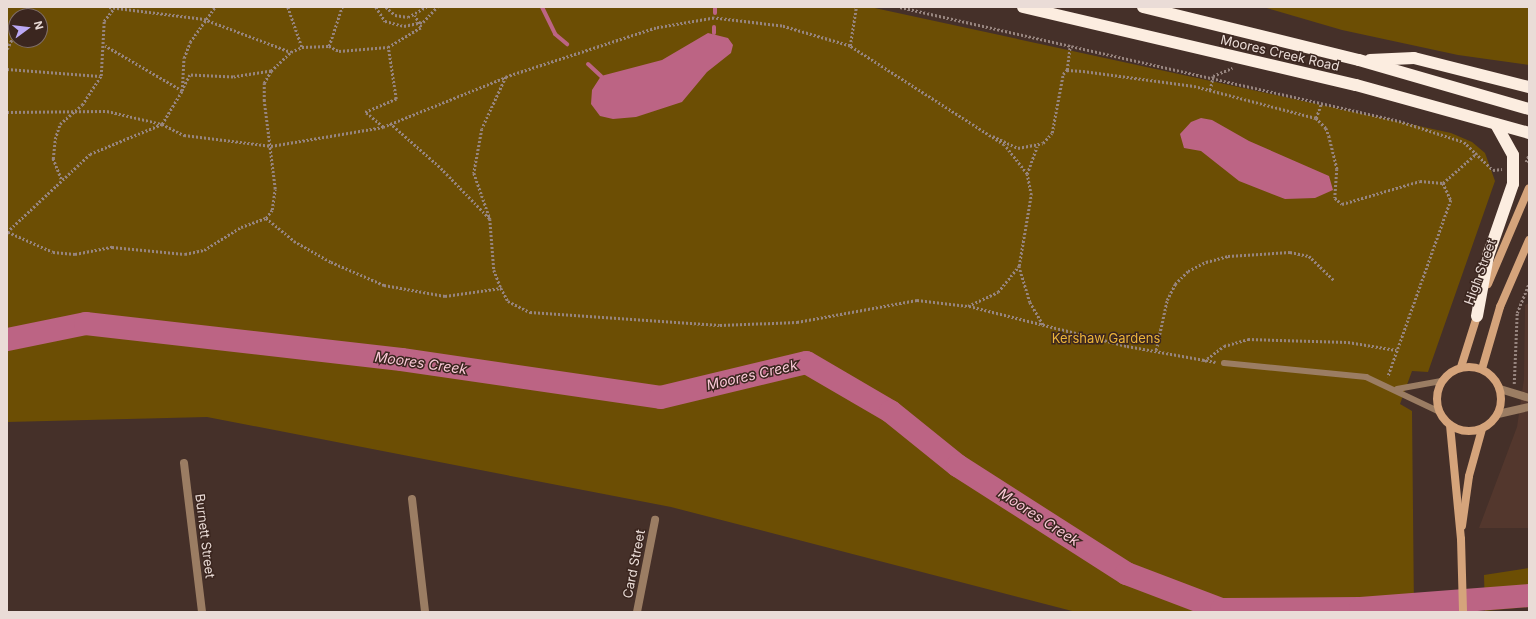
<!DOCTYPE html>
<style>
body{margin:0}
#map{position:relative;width:1536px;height:619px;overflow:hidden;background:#453029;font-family:Inter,sans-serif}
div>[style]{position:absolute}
.built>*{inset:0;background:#53372d}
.green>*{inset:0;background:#6c4e04}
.water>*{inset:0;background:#bc6484}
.stream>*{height:4px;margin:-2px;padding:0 2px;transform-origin:2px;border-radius:2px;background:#bc6484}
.river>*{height:23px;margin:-11.5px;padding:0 11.5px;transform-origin:11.5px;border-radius:11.5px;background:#bc6484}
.path>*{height:2.5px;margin-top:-1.25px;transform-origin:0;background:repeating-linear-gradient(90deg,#97857f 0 2px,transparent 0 4px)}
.lane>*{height:6px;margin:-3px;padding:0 3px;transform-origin:3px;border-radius:3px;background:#9b7d63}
.street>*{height:8px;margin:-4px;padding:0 4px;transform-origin:4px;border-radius:4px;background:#9b7d63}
.secondary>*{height:8px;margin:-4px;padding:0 4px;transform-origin:4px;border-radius:4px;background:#d5a47b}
.secondary>.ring{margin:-4px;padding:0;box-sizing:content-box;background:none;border:8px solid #d5a47b;border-radius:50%}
.highway>*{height:12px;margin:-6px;padding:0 6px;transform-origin:6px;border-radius:6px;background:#fcede0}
span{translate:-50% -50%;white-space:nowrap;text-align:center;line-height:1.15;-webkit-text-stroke:3px #3b261f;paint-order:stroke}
.street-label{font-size:13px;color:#eadcd7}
.park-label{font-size:13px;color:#edb439}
.water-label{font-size:14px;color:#fbcad9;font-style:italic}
.frame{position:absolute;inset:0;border:8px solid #eadcd7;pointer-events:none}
.north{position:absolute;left:8px;top:8px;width:40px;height:40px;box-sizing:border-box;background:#3b261f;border:1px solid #816f69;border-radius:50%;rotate:75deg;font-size:11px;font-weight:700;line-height:16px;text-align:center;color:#eadcd7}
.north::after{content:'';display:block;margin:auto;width:14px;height:18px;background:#bca9f5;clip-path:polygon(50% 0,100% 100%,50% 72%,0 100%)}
</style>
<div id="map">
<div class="built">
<i style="clip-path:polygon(1529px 303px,1529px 528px,1479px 528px,1517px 427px,1524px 379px,1525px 305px)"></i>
</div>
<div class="green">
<i style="clip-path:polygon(evenodd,7px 7px,870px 7px,1451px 133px,1472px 142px,1485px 153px,1495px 181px,1428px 372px,1412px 371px,1400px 404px,1412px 411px,1414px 612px,1076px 612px,671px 507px,207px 417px,7px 422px,7px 7px,16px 16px,40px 16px,40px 40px,16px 40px,16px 16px)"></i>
<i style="clip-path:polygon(1263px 7px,1529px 7px,1529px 65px,1458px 55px,1342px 30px)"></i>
<i style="clip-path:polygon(1529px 568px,1529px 607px,1485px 611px,1484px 575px)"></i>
</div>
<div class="water">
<i style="clip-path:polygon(708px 33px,728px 38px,733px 45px,731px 53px,707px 72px,682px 102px,636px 117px,613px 119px,600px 116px,591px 104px,592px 90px,601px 76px,662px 60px)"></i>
<i style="clip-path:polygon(1201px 118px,1212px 120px,1249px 141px,1329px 176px,1333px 190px,1315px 198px,1285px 199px,1239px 181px,1201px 151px,1184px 148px,1180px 134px,1191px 122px)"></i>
</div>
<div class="stream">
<i style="left:542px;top:7px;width:30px;rotate:64deg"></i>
<i style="left:555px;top:34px;width:16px;rotate:40deg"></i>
<i style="left:715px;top:13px;width:6px;rotate:-90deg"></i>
<i style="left:714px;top:33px;width:6px;rotate:-90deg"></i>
<i style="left:588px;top:64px;width:18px;rotate:43deg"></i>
</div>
<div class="river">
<i style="left:7px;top:339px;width:80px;rotate:-11.6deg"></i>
<i style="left:85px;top:323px;width:318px;rotate:6.5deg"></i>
<i style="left:401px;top:359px;width:262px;rotate:8.3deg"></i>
<i style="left:660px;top:397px;width:150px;rotate:-13.5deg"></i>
<i style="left:806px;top:362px;width:97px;rotate:30.3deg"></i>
<i style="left:890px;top:411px;width:86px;rotate:38.9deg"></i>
<i style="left:957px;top:465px;width:201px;rotate:32.6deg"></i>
<i style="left:1126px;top:573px;width:102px;rotate:20.8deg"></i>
<i style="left:1221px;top:609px;width:139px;rotate:-0.4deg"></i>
<i style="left:1360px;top:608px;width:169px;rotate:-4.4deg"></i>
</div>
<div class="path">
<i style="left:109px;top:7px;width:96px;rotate:7.2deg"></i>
<i style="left:204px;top:19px;width:93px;rotate:20.8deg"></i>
<i style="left:291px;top:52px;width:12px;rotate:-24deg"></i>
<i style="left:302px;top:47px;width:27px;rotate:-2deg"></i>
<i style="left:329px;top:46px;width:11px;rotate:27deg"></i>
<i style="left:339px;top:51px;width:49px;rotate:-4.7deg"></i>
<i style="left:388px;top:47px;width:39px;rotate:-31deg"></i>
<i style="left:421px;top:27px;width:13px;rotate:-119deg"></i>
<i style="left:288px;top:7px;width:42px;rotate:70.7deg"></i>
<i style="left:376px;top:7px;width:17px;rotate:57deg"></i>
<i style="left:385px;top:21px;width:20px;rotate:15deg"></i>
<i style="left:404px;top:26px;width:19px;rotate:-12deg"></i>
<i style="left:423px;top:22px;width:21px;rotate:-47deg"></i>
<i style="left:386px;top:7px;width:12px;rotate:42deg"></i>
<i style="left:395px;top:15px;width:13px;rotate:9deg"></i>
<i style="left:408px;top:17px;width:21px;rotate:-29deg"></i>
<i style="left:900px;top:7px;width:512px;rotate:12.87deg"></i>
<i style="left:1399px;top:121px;width:68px;rotate:17.9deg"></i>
<i style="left:1464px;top:142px;width:40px;rotate:44deg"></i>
<i style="left:1493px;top:170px;width:9px;rotate:-6deg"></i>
<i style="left:24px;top:16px;width:10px;rotate:-66deg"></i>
<i style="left:329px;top:46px;width:41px;rotate:-71.6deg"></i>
<i style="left:850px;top:46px;width:39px;rotate:-81deg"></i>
<i style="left:7px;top:49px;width:20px;rotate:-63deg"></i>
<i style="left:7px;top:69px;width:93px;rotate:4.3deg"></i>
<i style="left:1067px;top:70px;width:25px;rotate:-83deg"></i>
<i style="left:271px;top:71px;width:28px;rotate:-44deg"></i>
<i style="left:1210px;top:90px;width:14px;rotate:-78deg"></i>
<i style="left:1213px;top:76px;width:21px;rotate:-23deg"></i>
<i style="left:7px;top:112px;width:100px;rotate:-0.6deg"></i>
<i style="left:107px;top:111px;width:57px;rotate:13.3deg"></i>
<i style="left:162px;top:124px;width:25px;rotate:27deg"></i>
<i style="left:184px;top:135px;width:88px;rotate:7.2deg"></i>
<i style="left:271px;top:146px;width:114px;rotate:-9.6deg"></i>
<i style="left:383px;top:127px;width:133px;rotate:-22.1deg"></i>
<i style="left:1316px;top:118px;width:15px;rotate:-70deg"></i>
<i style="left:390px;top:123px;width:68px;rotate:41.4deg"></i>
<i style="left:441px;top:168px;width:71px;rotate:46.1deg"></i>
<i style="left:490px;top:219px;width:51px;rotate:85.5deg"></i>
<i style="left:494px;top:270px;width:19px;rotate:69deg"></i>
<i style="left:501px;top:288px;width:15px;rotate:62deg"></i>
<i style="left:508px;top:301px;width:25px;rotate:27deg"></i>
<i style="left:530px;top:312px;width:190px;rotate:3.9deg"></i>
<i style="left:720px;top:325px;width:77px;rotate:-2.2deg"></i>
<i style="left:797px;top:322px;width:122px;rotate:-10.4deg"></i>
<i style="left:917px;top:300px;width:51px;rotate:6.7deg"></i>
<i style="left:968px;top:306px;width:33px;rotate:-25deg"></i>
<i style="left:998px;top:292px;width:33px;rotate:-51deg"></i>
<i style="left:1019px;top:266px;width:72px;rotate:-80.4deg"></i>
<i style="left:1031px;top:195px;width:21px;rotate:-101deg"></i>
<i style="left:1027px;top:174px;width:37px;rotate:-128deg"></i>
<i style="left:1004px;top:145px;width:183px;rotate:-147.3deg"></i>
<i style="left:850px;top:46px;width:71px;rotate:-163.6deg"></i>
<i style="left:782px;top:26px;width:68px;rotate:-173.3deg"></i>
<i style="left:714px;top:18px;width:59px;rotate:170.2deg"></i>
<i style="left:656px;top:28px;width:158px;rotate:161.9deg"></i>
<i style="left:506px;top:77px;width:57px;rotate:114.8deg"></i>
<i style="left:482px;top:129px;width:45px;rotate:100.3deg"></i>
<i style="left:474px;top:173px;width:49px;rotate:70.8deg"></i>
<i style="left:383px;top:127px;width:23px;rotate:-140deg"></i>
<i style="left:365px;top:112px;width:34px;rotate:-23deg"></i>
<i style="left:396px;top:99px;width:53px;rotate:-98.7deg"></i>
<i style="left:993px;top:136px;width:28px;rotate:26deg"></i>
<i style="left:1018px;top:148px;width:25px;rotate:-11deg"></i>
<i style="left:1043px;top:143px;width:13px;rotate:-48deg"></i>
<i style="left:1052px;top:133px;width:60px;rotate:-79.4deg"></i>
<i style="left:1063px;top:74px;width:6px;rotate:-45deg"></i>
<i style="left:1067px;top:70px;width:16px;rotate:4deg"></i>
<i style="left:1083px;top:71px;width:112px;rotate:7.7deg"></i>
<i style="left:1194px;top:86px;width:126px;rotate:14.7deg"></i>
<i style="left:1316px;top:118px;width:14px;rotate:45deg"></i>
<i style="left:1326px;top:128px;width:9px;rotate:69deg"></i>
<i style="left:1329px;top:136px;width:34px;rotate:76deg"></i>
<i style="left:1337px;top:169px;width:29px;rotate:94deg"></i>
<i style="left:1335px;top:198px;width:9px;rotate:41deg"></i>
<i style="left:1342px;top:204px;width:81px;rotate:-16.4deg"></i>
<i style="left:1420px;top:181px;width:23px;rotate:5deg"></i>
<i style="left:1443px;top:183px;width:19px;rotate:65deg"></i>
<i style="left:1451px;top:200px;width:188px;rotate:109.6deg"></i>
<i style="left:1526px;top:162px;width:9px;rotate:-69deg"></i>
<i style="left:1027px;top:174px;width:29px;rotate:-70deg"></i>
<i style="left:61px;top:179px;width:22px;rotate:-112deg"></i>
<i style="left:53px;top:159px;width:20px;rotate:-84deg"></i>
<i style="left:55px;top:139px;width:16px;rotate:-72deg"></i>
<i style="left:60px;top:124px;width:29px;rotate:-41deg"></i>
<i style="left:82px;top:105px;width:35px;rotate:-57deg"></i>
<i style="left:101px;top:76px;width:55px;rotate:-86.9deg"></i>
<i style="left:104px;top:21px;width:16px;rotate:-52deg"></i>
<i style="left:1443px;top:183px;width:45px;rotate:-41.4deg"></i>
<i style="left:266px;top:218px;width:36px;rotate:39deg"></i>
<i style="left:294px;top:241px;width:43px;rotate:29.6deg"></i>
<i style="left:331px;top:262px;width:58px;rotate:23.5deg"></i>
<i style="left:384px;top:285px;width:62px;rotate:10.2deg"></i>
<i style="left:445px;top:296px;width:57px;rotate:-8.1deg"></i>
<i style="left:7px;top:232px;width:114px;rotate:-43.2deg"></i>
<i style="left:90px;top:154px;width:78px;rotate:-22.6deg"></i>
<i style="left:162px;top:124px;width:39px;rotate:-59deg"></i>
<i style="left:182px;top:91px;width:33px;rotate:-87deg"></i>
<i style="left:184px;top:58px;width:17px;rotate:-69deg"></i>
<i style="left:190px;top:42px;width:43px;rotate:-54.5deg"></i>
<i style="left:8px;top:232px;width:49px;rotate:24deg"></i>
<i style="left:53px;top:252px;width:22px;rotate:5deg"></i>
<i style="left:75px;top:254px;width:38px;rotate:-11deg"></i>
<i style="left:112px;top:247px;width:73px;rotate:5.5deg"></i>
<i style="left:185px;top:254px;width:19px;rotate:-12deg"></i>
<i style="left:204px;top:250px;width:44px;rotate:-31.9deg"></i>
<i style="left:241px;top:227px;width:27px;rotate:-20deg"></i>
<i style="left:266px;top:218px;width:10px;rotate:-53deg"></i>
<i style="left:272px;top:210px;width:21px;rotate:-82deg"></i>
<i style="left:275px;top:189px;width:89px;rotate:-97.1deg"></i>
<i style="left:264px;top:101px;width:18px;rotate:-90deg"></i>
<i style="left:264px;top:83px;width:14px;rotate:-60deg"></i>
<i style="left:271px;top:71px;width:38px;rotate:171deg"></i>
<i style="left:233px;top:77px;width:43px;rotate:-177.3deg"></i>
<i style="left:190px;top:75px;width:18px;rotate:117deg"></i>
<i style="left:182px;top:91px;width:89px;rotate:-149.7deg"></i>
<i style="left:1019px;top:266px;width:38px;rotate:73deg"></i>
<i style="left:1030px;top:302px;width:28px;rotate:60deg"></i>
<i style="left:969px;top:306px;width:163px;rotate:14.2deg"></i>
<i style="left:1127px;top:346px;width:90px;rotate:10.2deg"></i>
<i style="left:1156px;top:350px;width:51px;rotate:-77.6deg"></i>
<i style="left:1167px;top:300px;width:18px;rotate:-63deg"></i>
<i style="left:1175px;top:284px;width:18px;rotate:-45deg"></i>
<i style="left:1188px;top:271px;width:20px;rotate:-27deg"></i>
<i style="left:1206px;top:262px;width:23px;rotate:-15deg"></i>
<i style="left:1228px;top:256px;width:62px;rotate:-3.7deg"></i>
<i style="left:1290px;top:252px;width:19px;rotate:12deg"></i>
<i style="left:1309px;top:256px;width:35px;rotate:44deg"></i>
<i style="left:1204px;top:361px;width:25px;rotate:-37deg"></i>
<i style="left:1224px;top:346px;width:25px;rotate:-16deg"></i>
<i style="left:1248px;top:339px;width:100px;rotate:1.7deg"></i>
<i style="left:1348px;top:342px;width:49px;rotate:9.5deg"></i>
<i style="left:1514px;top:384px;width:71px;rotate:-87.6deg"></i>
<i style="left:1517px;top:313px;width:32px;rotate:-68deg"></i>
</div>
<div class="lane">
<i style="left:1224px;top:363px;width:143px;rotate:5.6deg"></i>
<i style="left:1366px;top:377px;width:80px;rotate:25.3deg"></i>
<i style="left:1397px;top:389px;width:45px;rotate:-10.3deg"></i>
</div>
<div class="street">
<i style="left:1500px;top:389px;width:30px;rotate:17deg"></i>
<i style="left:1498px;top:414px;width:32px;rotate:-13deg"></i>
<i style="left:184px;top:463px;width:150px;rotate:83.1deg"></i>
<i style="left:412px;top:499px;width:114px;rotate:83.4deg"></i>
<i style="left:637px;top:612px;width:94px;rotate:-78.9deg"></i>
</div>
<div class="secondary">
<i style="left:1488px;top:284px;width:104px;rotate:-66.9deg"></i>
<i class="ring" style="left:1437px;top:367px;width:56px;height:56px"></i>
<i style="left:1461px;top:367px;width:57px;rotate:-72.5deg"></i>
<i style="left:1482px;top:369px;width:65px;rotate:-73.8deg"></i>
<i style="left:1500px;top:307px;width:73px;rotate:-66.6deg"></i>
<i style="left:1450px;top:425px;width:115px;rotate:84.5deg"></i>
<i style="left:1461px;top:539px;width:73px;rotate:88.4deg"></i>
<i style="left:1462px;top:526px;width:50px;rotate:-82deg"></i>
<i style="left:1469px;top:476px;width:49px;rotate:-74.5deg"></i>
</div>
<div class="highway">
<i style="left:1023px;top:7px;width:342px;rotate:13.2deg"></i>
<i style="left:1356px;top:85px;width:180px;rotate:15.5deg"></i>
<i style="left:1143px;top:7px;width:222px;rotate:13.8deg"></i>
<i style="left:1359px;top:60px;width:177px;rotate:16.1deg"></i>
<i style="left:1370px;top:60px;width:44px;rotate:-2.6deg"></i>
<i style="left:1414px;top:58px;width:119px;rotate:14.2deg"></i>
<i style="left:1477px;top:316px;width:61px;rotate:-79.6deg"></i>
<i style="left:1488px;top:256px;width:76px;rotate:-70.9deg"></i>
<i style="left:1513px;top:184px;width:29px;rotate:-90deg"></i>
<i style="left:1513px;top:155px;width:35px;rotate:-119deg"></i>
</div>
<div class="street-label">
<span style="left:1280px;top:53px;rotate:13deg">Moores Creek Road</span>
<span style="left:1480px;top:272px;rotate:-70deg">High Street</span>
<span style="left:205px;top:536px;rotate:83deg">Burnett Street</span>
<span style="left:634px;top:564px;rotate:-79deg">Card Street</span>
</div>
<div class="park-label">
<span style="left:1106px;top:338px">Kershaw Gardens</span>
</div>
<div class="water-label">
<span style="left:421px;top:363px;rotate:8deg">Moores Creek</span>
<span style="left:752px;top:375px;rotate:-13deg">Moores Creek</span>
<span style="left:1039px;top:517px;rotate:33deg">Moores Creek</span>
</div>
<div class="frame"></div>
<div class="north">N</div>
</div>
